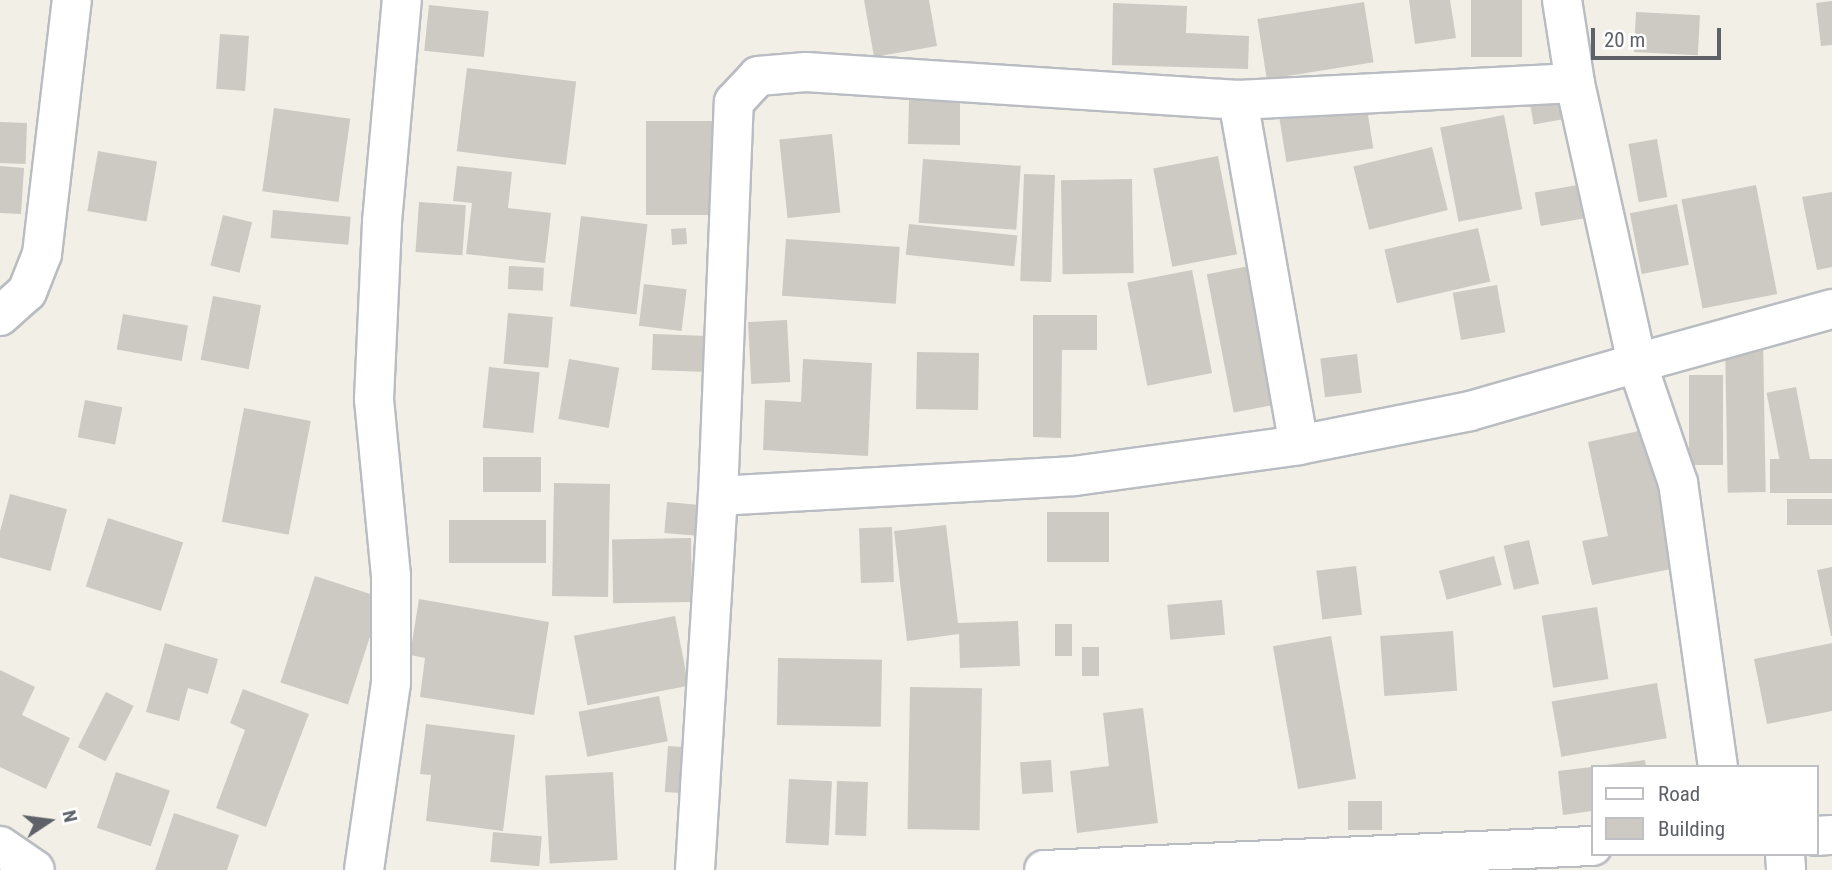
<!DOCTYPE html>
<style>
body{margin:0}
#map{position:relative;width:1832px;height:870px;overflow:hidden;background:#f1efe6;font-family:"Roboto Condensed",sans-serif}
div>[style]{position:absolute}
.building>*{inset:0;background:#cdcac3;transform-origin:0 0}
.roads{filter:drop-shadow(2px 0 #b9bcc1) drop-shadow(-2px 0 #b9bcc1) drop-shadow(0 2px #b9bcc1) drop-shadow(0 -2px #b9bcc1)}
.minor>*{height:38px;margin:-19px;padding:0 19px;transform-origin:19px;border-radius:19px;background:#fff}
span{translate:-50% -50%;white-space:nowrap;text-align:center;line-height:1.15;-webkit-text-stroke:7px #fff;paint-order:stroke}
.legend{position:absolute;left:1591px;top:765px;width:228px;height:91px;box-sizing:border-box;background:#fff;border:2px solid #bfc0c3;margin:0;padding:9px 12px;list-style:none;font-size:21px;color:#5e6268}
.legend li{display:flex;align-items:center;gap:14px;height:35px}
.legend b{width:35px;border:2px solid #bfc0c3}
.north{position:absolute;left:14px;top:786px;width:70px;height:70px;-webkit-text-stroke:5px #fff;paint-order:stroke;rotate:77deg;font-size:19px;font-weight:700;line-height:28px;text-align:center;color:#5e6268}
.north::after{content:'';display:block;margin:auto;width:24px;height:32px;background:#5e6268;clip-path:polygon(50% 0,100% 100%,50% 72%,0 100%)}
.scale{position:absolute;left:1591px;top:28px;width:130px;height:32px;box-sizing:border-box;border:4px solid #5e6268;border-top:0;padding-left:9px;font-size:21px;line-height:24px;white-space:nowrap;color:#5e6268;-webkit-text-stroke:5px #fff;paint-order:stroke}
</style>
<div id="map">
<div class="building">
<i style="clip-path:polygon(864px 0,929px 0,937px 46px,874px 57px)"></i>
<i style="clip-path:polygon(1409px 0,1450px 0,1456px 38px,1415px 44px)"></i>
<i style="left:1471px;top:0;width:51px;height:57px"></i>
<i style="clip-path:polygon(1832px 1px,1832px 45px,1821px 46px,1816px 3px)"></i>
<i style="left:1364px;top:2px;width:61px;height:108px;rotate:81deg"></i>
<i style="clip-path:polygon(1113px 3px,1187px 6px,1186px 33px,1249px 36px,1248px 69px,1112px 65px)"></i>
<i style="left:429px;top:5px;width:60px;height:46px;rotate:6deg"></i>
<i style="left:1636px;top:12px;width:64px;height:40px;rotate:3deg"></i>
<i style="left:220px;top:34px;width:29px;height:55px;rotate:4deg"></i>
<i style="left:467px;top:68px;width:110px;height:84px;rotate:7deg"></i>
<i style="left:1567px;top:83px;width:35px;height:40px;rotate:80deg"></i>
<i style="clip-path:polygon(960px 86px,960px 145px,908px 144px,909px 99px,933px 99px)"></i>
<i style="left:1365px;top:96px;width:53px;height:88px;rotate:81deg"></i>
<i style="left:274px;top:108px;width:77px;height:84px;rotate:8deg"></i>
<i style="left:1504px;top:115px;width:96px;height:65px;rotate:79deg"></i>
<i style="left:646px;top:121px;width:67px;height:94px"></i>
<i style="left:0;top:122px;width:27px;height:41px;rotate:2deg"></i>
<i style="left:832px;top:134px;width:79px;height:53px;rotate:84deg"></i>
<i style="left:1657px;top:139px;width:59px;height:29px;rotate:80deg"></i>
<i style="left:1432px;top:147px;width:65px;height:81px;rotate:76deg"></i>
<i style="left:98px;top:151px;width:60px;height:61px;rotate:10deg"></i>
<i style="left:1218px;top:156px;width:100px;height:66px;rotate:79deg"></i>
<i style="left:923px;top:159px;width:98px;height:64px;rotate:4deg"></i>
<i style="clip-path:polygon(0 166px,24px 168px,21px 214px,0 213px)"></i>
<i style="clip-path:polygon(457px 166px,512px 172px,508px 208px,551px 213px,545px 263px,466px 254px,472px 203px,453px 201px)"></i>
<i style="left:1024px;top:174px;width:31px;height:107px;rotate:2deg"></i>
<i style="left:1132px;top:179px;width:94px;height:71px;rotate:89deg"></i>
<i style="left:1583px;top:184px;width:34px;height:49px;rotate:80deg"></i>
<i style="left:1756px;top:185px;width:111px;height:76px;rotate:79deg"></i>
<i style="clip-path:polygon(1832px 192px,1832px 267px,1817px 270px,1802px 197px)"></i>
<i style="left:419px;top:202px;width:47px;height:50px;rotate:4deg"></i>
<i style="left:1677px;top:204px;width:62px;height:48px;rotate:79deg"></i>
<i style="left:273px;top:210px;width:78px;height:28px;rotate:5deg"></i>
<i style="left:223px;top:215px;width:30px;height:52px;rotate:14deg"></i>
<i style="left:581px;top:216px;width:67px;height:91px;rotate:7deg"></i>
<i style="left:909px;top:224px;width:109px;height:31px;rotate:6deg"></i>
<i style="left:686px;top:228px;width:16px;height:15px;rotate:86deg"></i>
<i style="left:1478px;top:228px;width:55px;height:96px;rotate:77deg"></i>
<i style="left:786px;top:239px;width:114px;height:57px;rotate:4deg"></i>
<i style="left:509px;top:266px;width:35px;height:23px;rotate:3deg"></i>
<i style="left:1249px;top:266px;width:141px;height:43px;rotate:79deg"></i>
<i style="left:1192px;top:270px;width:105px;height:66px;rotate:79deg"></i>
<i style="left:644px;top:284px;width:43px;height:42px;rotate:7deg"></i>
<i style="left:1497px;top:285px;width:48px;height:45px;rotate:80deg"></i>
<i style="left:213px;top:296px;width:49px;height:65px;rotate:11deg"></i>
<i style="left:508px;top:313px;width:45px;height:51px;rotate:5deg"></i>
<i style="left:123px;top:314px;width:66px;height:36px;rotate:10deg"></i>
<i style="clip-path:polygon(1033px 315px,1097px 315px,1097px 350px,1062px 350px,1061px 438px,1033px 437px)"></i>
<i style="left:787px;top:320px;width:62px;height:39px;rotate:87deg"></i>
<i style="left:653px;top:334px;width:55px;height:36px;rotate:2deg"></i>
<i style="left:1763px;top:338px;width:154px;height:38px;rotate:89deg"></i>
<i style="left:917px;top:352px;width:62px;height:57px;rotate:1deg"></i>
<i style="left:1357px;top:354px;width:39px;height:37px;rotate:83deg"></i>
<i style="left:569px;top:359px;width:51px;height:61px;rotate:10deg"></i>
<i style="clip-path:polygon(803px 359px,872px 363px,868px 456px,763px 450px,765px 400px,801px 402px)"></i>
<i style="left:489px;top:367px;width:51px;height:61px;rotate:6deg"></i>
<i style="left:1689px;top:375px;width:34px;height:90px"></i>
<i style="left:1796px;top:387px;width:76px;height:30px;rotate:79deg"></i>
<i style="left:85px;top:400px;width:38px;height:38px;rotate:11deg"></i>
<i style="left:244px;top:408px;width:68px;height:116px;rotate:11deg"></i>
<i style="clip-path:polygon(1648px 429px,1676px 568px,1592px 585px,1582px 541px,1608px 536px,1588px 442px)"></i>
<i style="left:541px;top:457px;width:35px;height:58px;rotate:90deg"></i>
<i style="left:1832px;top:459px;width:34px;height:62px;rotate:90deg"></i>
<i style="left:554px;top:483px;width:56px;height:113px;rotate:1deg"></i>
<i style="left:10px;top:494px;width:59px;height:64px;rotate:15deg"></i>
<i style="left:1832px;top:499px;width:26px;height:45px;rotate:90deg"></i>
<i style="left:667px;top:502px;width:33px;height:31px;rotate:5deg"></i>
<i style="left:1109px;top:512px;width:50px;height:62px;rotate:90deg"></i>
<i style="left:108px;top:518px;width:79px;height:72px;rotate:18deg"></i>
<i style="left:449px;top:520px;width:97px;height:43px"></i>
<i style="clip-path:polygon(946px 525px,958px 623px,1018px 621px,1020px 666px,960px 668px,959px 634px,907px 641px,894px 531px)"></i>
<i style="left:892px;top:527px;width:55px;height:33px;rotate:88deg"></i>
<i style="left:691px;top:538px;width:64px;height:79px;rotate:89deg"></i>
<i style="left:1529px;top:540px;width:45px;height:26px;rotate:77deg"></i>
<i style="left:1494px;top:556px;width:30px;height:57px;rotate:75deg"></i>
<i style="left:1356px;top:566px;width:49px;height:40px;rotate:83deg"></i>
<i style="clip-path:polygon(1832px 567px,1832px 636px,1831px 636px,1817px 570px)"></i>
<i style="left:315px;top:576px;width:71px;height:112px;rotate:18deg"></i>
<i style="clip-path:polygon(419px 599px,549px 622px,534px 715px,420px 697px,425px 658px,410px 655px)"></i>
<i style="left:1222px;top:600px;width:35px;height:55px;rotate:85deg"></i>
<i style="left:1597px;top:607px;width:73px;height:56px;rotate:81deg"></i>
<i style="left:675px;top:616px;width:71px;height:103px;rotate:79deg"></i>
<i style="left:1055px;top:624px;width:17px;height:32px"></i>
<i style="left:1453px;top:631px;width:60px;height:73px;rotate:86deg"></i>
<i style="left:1331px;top:636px;width:145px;height:59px;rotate:80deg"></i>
<i style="clip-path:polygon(165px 643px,218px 659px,208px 694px,188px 688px,179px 721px,146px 712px)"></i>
<i style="clip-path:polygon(1832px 643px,1832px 711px,1767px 724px,1754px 659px)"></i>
<i style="left:1082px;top:647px;width:17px;height:29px"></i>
<i style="left:778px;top:658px;width:104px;height:67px;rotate:1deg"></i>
<i style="clip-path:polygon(0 670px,35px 687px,22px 715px,70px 738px,46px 789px,0 767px)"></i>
<i style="left:1657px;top:683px;width:56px;height:107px;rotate:80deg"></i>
<i style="left:910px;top:687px;width:72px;height:142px;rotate:1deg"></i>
<i style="clip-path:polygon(243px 689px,309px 714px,266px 827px,216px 808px,245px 730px,230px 723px)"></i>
<i style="left:106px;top:692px;width:31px;height:62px;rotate:27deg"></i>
<i style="left:659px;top:696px;width:46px;height:82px;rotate:79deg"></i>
<i style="clip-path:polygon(1143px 708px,1158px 823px,1077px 833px,1070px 771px,1109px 766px,1103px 713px)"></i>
<i style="clip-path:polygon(426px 724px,515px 735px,503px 831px,426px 821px,431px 775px,420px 774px)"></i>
<i style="left:668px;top:746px;width:30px;height:46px;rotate:4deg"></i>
<i style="left:1051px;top:760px;width:32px;height:31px;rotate:86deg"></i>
<i style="clip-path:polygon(1645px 760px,1646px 767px,1606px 767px,1606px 765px)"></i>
<i style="clip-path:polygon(1592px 767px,1592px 811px,1563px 815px,1558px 771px)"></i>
<i style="left:116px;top:772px;width:57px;height:59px;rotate:19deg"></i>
<i style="left:613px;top:772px;width:88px;height:68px;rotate:87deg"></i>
<i style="left:789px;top:779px;width:43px;height:64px;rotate:3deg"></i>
<i style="left:837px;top:781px;width:31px;height:54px;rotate:2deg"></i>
<i style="left:1348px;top:801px;width:34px;height:29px"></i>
<i style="clip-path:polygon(174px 813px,239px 835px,227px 870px,155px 870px)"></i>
<i style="left:493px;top:832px;width:49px;height:30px;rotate:5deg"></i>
</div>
<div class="roads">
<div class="minor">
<i style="left:1238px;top:100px;width:350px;rotate:80deg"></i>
<i style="left:0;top:316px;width:36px;rotate:-42deg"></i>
<i style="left:27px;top:292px;width:41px;rotate:-68.5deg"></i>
<i style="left:42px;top:254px;width:256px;rotate:-83.3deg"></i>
<i style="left:718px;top:496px;width:357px;rotate:-3.2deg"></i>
<i style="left:1074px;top:476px;width:227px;rotate:-7.8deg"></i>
<i style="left:1299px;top:445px;width:174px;rotate:-11.2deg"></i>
<i style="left:1470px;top:411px;width:174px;rotate:-16deg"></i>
<i style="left:1637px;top:363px;width:287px;rotate:-102.5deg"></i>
<i style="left:1575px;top:83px;width:84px;rotate:-98.9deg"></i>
<i style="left:1718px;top:767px;width:287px;rotate:-98deg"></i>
<i style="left:1678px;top:483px;width:127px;rotate:-108.9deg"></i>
<i style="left:1637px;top:363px;width:202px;rotate:-15.5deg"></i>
<i style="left:1816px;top:836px;width:16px;rotate:-4deg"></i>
<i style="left:0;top:846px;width:42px;rotate:34.4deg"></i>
<i style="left:1785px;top:854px;width:16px;rotate:86deg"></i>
<i style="left:364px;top:870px;width:189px;rotate:-81.8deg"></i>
<i style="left:391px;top:683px;width:107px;rotate:-90deg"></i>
<i style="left:391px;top:576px;width:178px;rotate:-95.5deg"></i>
<i style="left:374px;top:399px;width:177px;rotate:-87.4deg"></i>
<i style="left:382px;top:222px;width:223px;rotate:-84.9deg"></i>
<i style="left:695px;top:870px;width:375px;rotate:-86.5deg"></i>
<i style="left:718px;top:496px;width:394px;rotate:-87.7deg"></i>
<i style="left:734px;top:102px;width:35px;rotate:-47deg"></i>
<i style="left:758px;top:76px;width:48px;rotate:-4.8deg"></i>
<i style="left:806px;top:72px;width:433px;rotate:3.7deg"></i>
<i style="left:1238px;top:100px;width:337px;rotate:-2.9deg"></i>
<i style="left:1044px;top:870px;width:549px;rotate:-2.51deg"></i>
</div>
</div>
<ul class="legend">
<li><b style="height:9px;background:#fff"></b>Road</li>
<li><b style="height:19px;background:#cdcac3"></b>Building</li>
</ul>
<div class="north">N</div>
<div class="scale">20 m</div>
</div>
